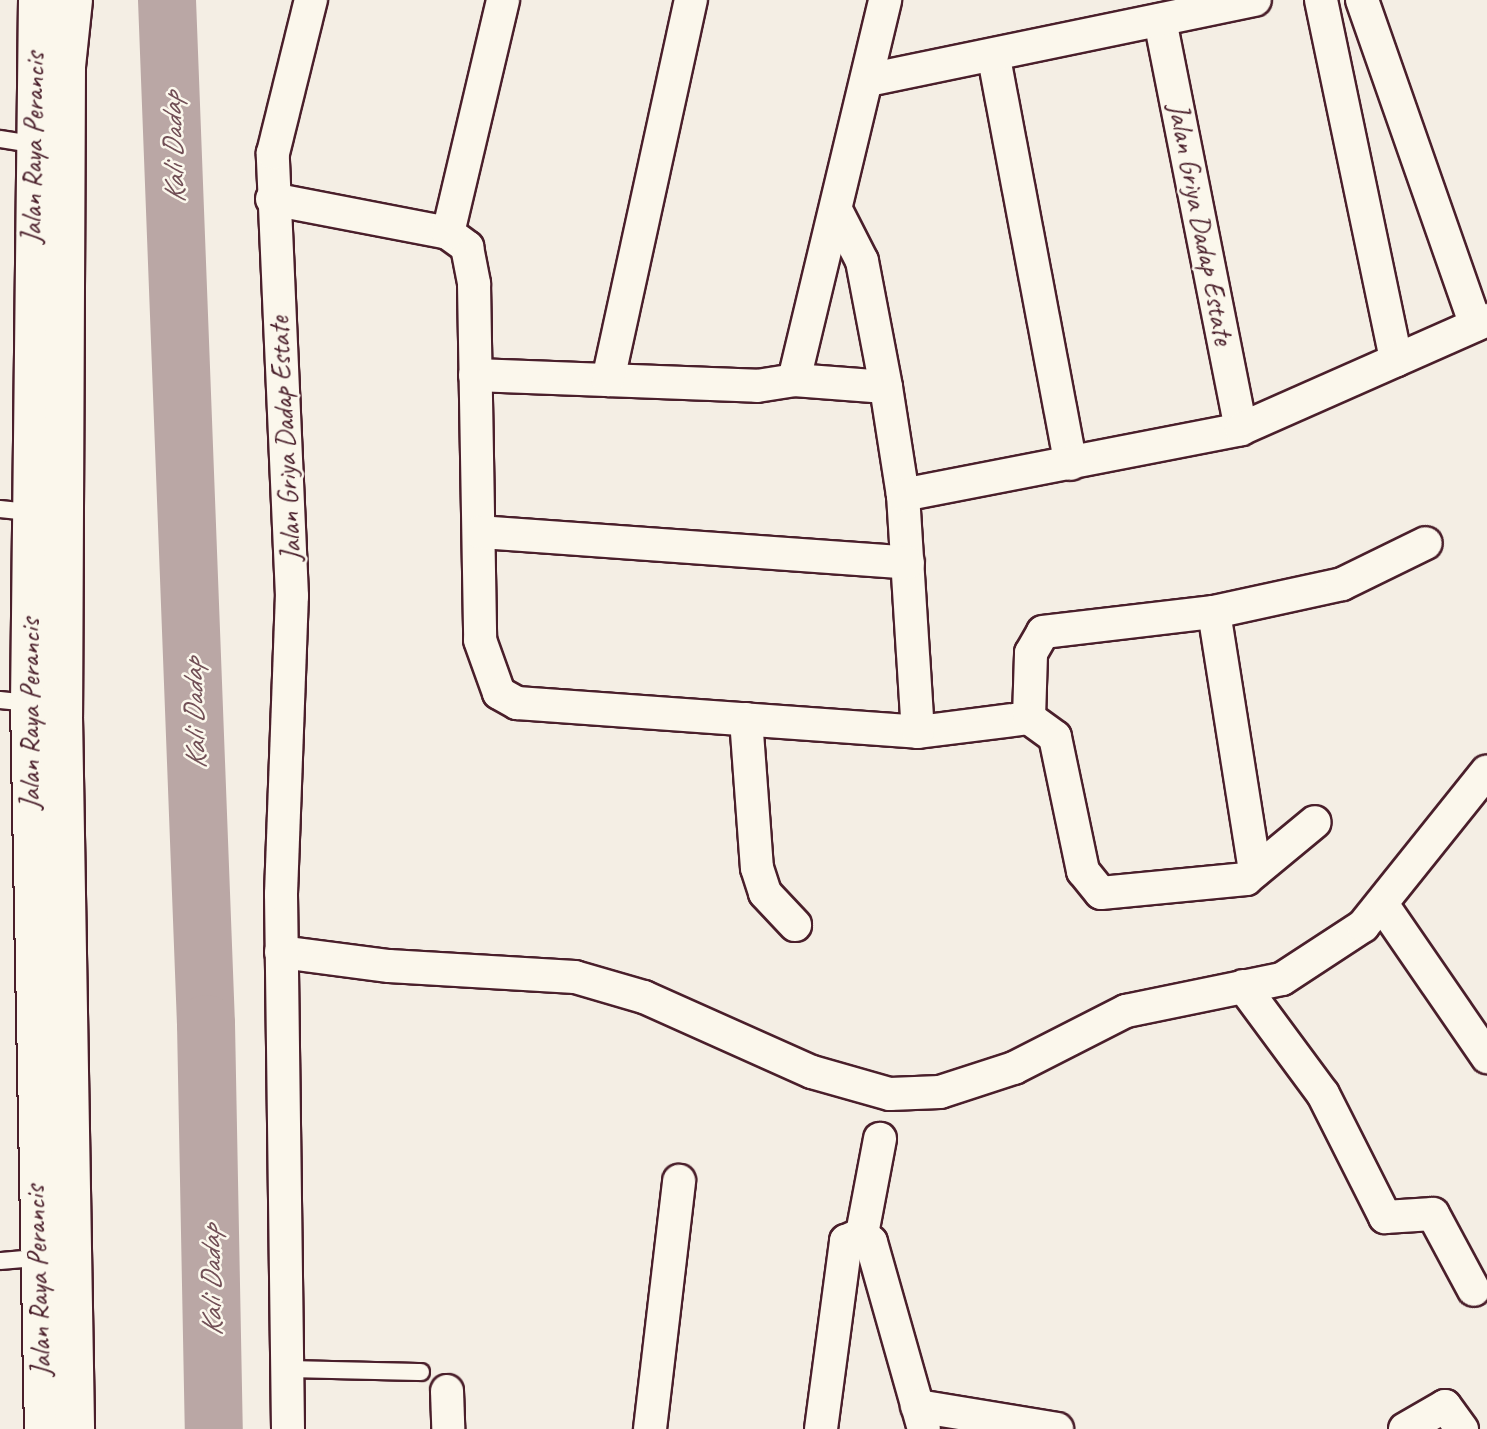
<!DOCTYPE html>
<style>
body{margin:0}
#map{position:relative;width:1487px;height:1429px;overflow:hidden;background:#f4eee4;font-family:Caveat,sans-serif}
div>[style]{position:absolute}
.river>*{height:58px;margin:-29px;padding:0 29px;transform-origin:29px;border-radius:29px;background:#baa7a5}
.roads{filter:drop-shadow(2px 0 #4a1f2b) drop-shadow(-2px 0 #4a1f2b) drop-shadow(0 2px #4a1f2b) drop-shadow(0 -2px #4a1f2b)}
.lane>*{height:16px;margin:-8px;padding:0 8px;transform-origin:8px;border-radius:8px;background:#fbf7ec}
.street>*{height:32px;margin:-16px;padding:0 16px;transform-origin:16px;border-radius:16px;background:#fbf7ec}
.secondary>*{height:38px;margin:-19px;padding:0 19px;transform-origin:19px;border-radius:19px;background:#fbf7ec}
span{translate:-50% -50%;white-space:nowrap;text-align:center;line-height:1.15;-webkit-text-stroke:5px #fbf7ec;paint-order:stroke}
.street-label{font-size:28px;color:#4a1f2b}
.water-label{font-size:30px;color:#714f56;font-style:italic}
</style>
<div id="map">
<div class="river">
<i style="left:167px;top:0;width:1025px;rotate:87.82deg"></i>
<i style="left:206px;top:1024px;width:405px;rotate:88.9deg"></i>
</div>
<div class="roads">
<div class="lane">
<i style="left:0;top:139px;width:32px;rotate:9deg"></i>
<i style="left:0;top:509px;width:31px;rotate:6deg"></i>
<i style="left:0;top:700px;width:30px;rotate:6deg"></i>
<i style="left:0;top:1261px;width:36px;rotate:-5deg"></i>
<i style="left:286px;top:1369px;width:135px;rotate:1.3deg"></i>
</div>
<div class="street">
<i style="left:1321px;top:0;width:368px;rotate:78.2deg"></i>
<i style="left:1362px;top:0;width:344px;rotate:70.7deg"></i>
<i style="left:1160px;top:20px;width:417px;rotate:78.8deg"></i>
<i style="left:994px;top:58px;width:413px;rotate:79.3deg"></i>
<i style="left:868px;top:80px;width:395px;rotate:-11.7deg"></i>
<i style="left:272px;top:199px;width:179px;rotate:10.9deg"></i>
<i style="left:448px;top:233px;width:24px;rotate:36deg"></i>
<i style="left:467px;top:247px;width:38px;rotate:79deg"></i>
<i style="left:474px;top:284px;width:356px;rotate:89deg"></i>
<i style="left:480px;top:640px;width:56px;rotate:70.3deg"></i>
<i style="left:499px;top:693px;width:21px;rotate:29deg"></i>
<i style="left:517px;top:703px;width:402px;rotate:4.1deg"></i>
<i style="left:918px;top:732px;width:112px;rotate:-7.2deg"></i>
<i style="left:1029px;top:718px;width:65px;rotate:-88.2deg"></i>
<i style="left:1031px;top:653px;width:24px;rotate:-60deg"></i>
<i style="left:1043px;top:632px;width:172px;rotate:-6.7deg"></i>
<i style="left:1214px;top:612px;width:131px;rotate:-12.3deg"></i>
<i style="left:1342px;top:584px;width:93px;rotate:-26deg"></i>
<i style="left:836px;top:210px;width:57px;rotate:63deg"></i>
<i style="left:862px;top:261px;width:128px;rotate:79.2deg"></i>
<i style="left:886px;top:387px;width:109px;rotate:81.1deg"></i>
<i style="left:903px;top:495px;width:237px;rotate:86.4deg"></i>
<i style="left:448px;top:233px;width:239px;rotate:-76.7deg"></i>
<i style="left:475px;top:375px;width:282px;rotate:2.2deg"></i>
<i style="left:757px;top:386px;width:37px;rotate:-9deg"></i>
<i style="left:794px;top:380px;width:391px;rotate:-76.5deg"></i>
<i style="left:608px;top:380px;width:389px;rotate:-77.7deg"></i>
<i style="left:794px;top:380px;width:92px;rotate:4.4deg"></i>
<i style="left:903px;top:495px;width:344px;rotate:-11deg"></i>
<i style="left:1241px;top:429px;width:269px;rotate:-23.9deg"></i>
<i style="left:480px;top:532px;width:429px;rotate:4.1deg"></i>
<i style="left:1214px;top:612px;width:262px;rotate:81deg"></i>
<i style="left:1029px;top:718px;width:32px;rotate:36deg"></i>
<i style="left:1055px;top:737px;width:137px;rotate:78.2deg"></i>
<i style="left:1083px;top:871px;width:28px;rotate:51deg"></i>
<i style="left:1101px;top:893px;width:146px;rotate:-5.5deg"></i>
<i style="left:1246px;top:879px;width:89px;rotate:-39.6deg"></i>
<i style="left:746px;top:719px;width:149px;rotate:85.8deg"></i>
<i style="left:757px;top:868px;width:26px;rotate:72deg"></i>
<i style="left:765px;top:893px;width:44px;rotate:46.8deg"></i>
<i style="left:1382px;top:904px;width:186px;rotate:55.5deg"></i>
<i style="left:281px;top:952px;width:109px;rotate:7.4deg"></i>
<i style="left:389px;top:966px;width:186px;rotate:3.4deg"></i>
<i style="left:575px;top:977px;width:72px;rotate:16.2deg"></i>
<i style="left:644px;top:997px;width:184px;rotate:24.1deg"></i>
<i style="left:812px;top:1072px;width:81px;rotate:15.8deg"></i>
<i style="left:890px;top:1094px;width:50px;rotate:-2.3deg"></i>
<i style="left:940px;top:1092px;width:78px;rotate:-18deg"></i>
<i style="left:1014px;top:1068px;width:126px;rotate:-27deg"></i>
<i style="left:1126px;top:1011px;width:159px;rotate:-11.6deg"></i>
<i style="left:1282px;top:979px;width:97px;rotate:-33.2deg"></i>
<i style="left:1363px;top:926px;width:198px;rotate:-51.3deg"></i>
<i style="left:1243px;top:986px;width:134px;rotate:53.5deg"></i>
<i style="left:1323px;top:1094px;width:138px;rotate:63.2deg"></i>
<i style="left:1385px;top:1217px;width:48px;rotate:-3.6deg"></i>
<i style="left:1433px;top:1214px;width:86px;rotate:61.7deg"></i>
<i style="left:862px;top:1234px;width:12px;rotate:42deg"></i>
<i style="left:871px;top:1242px;width:194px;rotate:74.2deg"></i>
<i style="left:862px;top:1234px;width:97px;rotate:-79.3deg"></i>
<i style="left:447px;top:1391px;width:38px;rotate:88deg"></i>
<i style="left:917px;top:1406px;width:142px;rotate:9.3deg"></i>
<i style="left:288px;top:1429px;width:535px;rotate:-90.75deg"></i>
<i style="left:281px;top:894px;width:298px;rotate:-87.9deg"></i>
<i style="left:292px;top:596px;width:443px;rotate:-92.5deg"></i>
<i style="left:273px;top:153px;width:158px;rotate:-76.1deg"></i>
<i style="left:650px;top:1429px;width:250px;rotate:-83.3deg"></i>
<i style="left:821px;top:1429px;width:190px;rotate:-82.4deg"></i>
<i style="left:846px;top:1241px;width:17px;rotate:-24deg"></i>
<i style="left:1405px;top:1429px;width:46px;rotate:-29.9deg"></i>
<i style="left:1445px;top:1406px;width:29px;rotate:54deg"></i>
</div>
<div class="secondary">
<i style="left:38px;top:0;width:703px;rotate:90.65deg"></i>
<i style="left:30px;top:703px;width:726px;rotate:88.9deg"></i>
<i style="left:73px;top:0;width:67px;rotate:96deg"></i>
<i style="left:66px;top:67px;width:650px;rotate:90.26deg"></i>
<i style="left:63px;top:717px;width:712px;rotate:89.03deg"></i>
</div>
</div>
<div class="street-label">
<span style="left:33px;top:148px;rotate:-89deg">Jalan Raya Perancis</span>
<span style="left:1201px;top:224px;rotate:79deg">Jalan Griya Dadap Estate</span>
<span style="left:285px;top:439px;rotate:-93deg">Jalan Griya Dadap Estate</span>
<span style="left:30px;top:714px;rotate:-90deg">Jalan Raya Perancis</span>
<span style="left:38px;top:1281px;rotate:-92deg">Jalan Raya Perancis</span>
</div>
<div class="water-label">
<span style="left:173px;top:148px;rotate:-92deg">Kali Dadap</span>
<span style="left:194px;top:714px;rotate:-92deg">Kali Dadap</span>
<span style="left:211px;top:1281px;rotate:-91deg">Kali Dadap</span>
</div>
</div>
